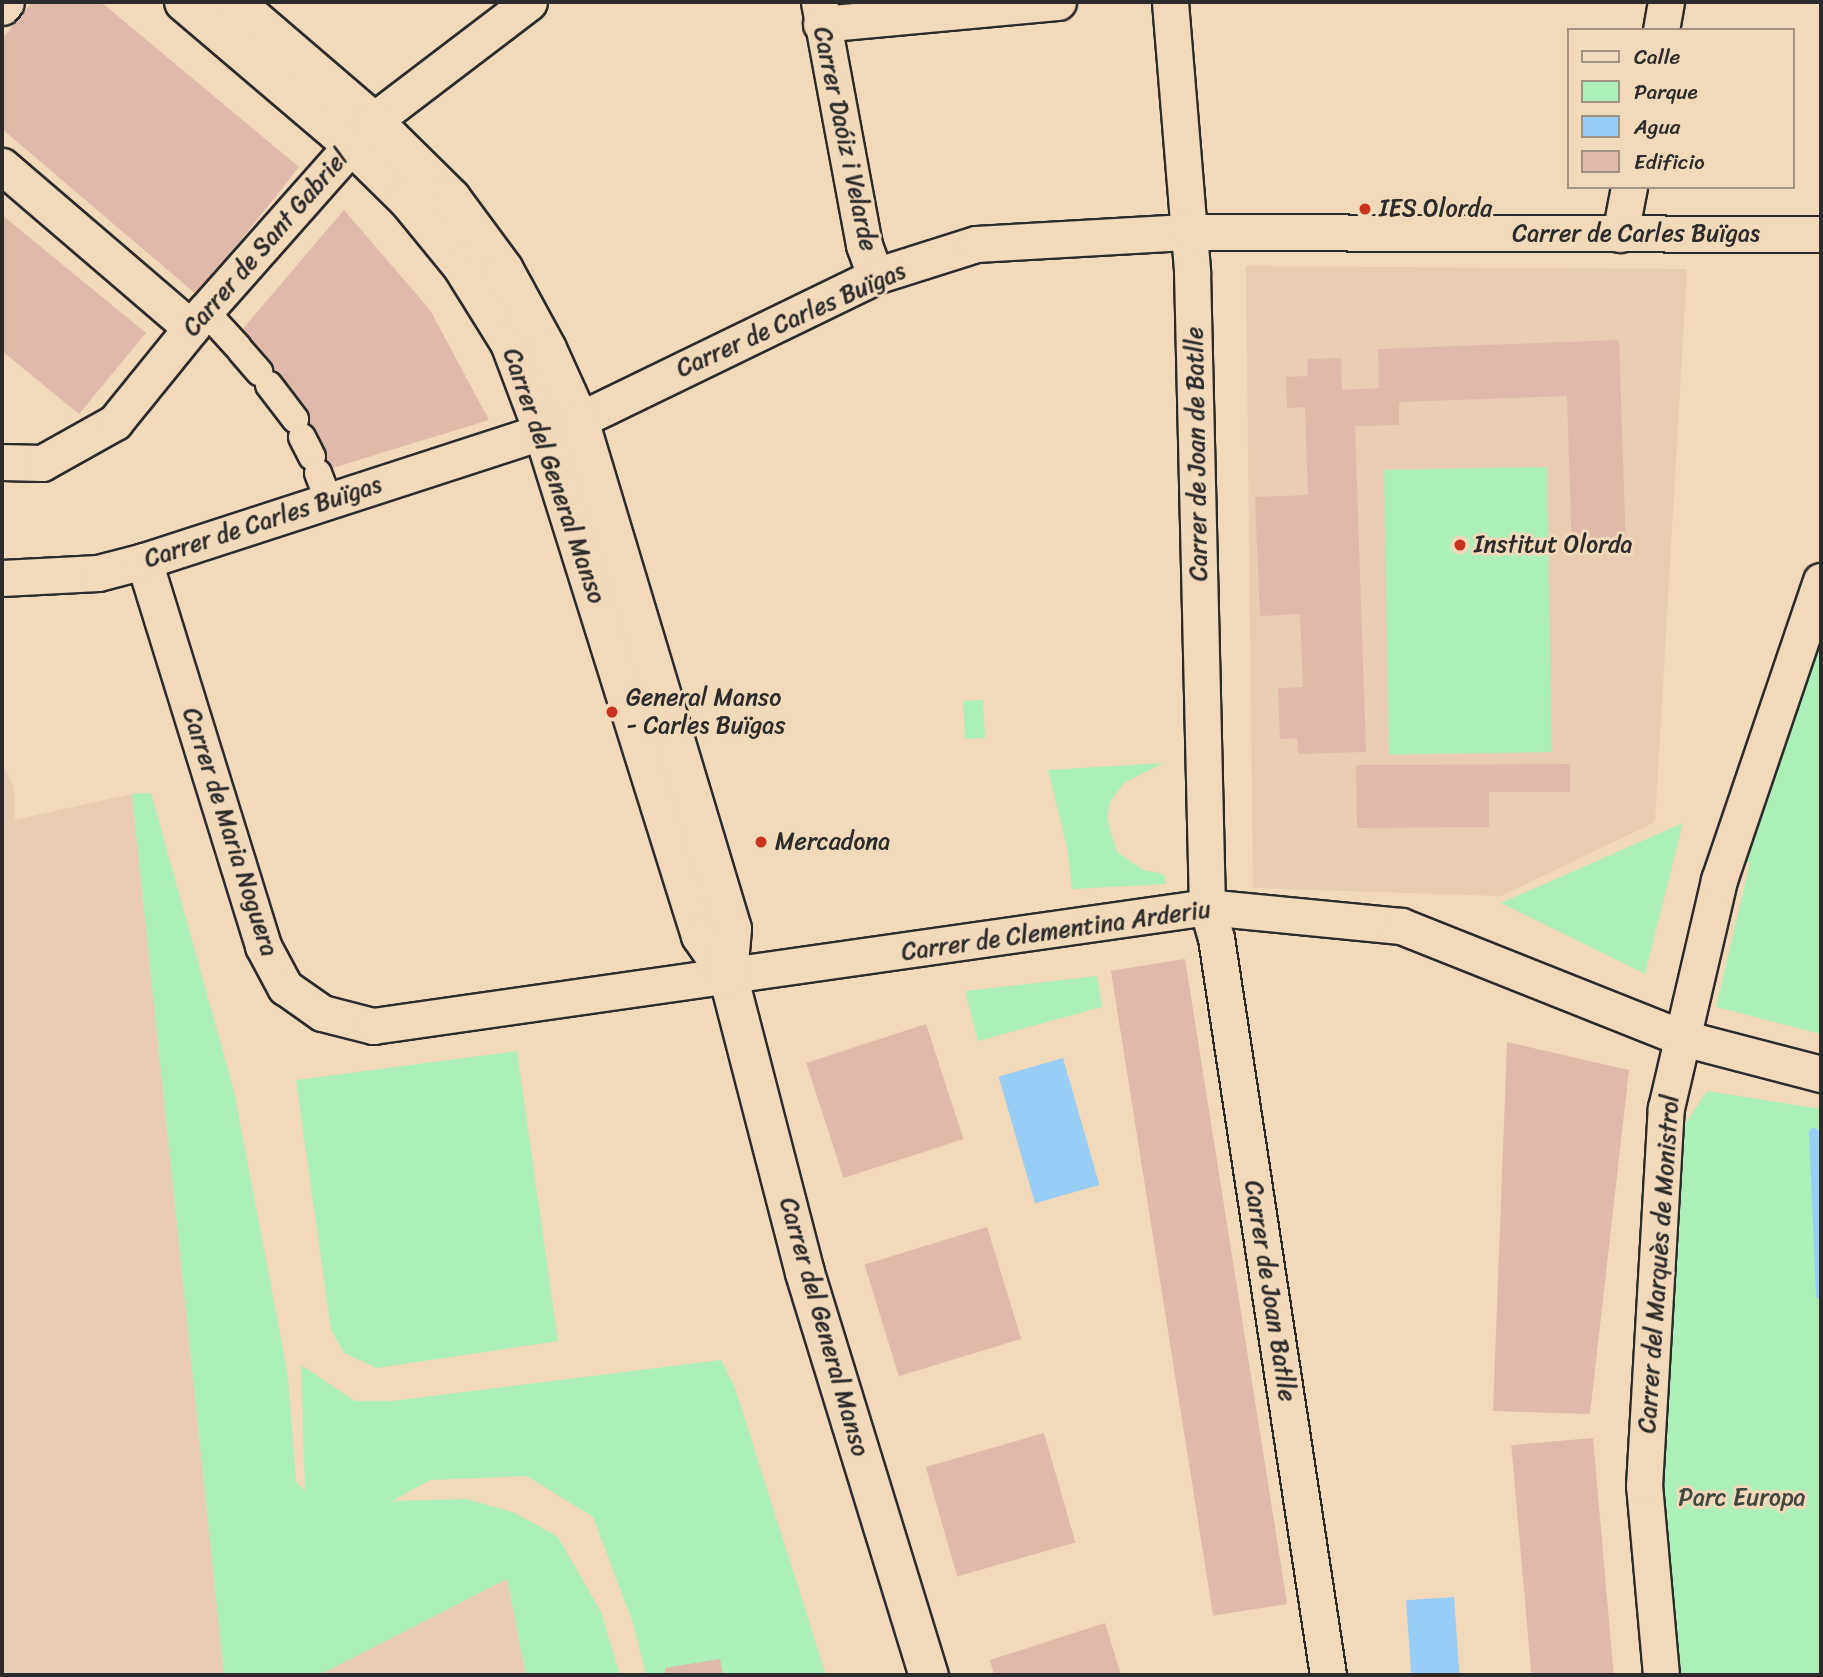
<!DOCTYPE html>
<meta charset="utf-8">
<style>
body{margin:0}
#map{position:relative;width:1823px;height:1677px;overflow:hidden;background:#f2d9b9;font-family:Sriracha,sans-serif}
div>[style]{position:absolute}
.built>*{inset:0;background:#e9ccb1}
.green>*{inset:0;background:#adefb8;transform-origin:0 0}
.water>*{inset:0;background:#98cef6;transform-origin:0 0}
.stream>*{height:10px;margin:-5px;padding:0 5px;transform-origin:5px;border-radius:5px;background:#98cef6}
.building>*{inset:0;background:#e0b9aa;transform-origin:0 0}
.roads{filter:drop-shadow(2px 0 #2b2b2b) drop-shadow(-2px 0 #2b2b2b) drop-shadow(0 2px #2b2b2b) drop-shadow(0 -2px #2b2b2b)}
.pedestrian>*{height:26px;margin:-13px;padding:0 13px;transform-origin:13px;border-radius:13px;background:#f2d9b9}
.minor>*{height:35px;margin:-17.5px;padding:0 17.5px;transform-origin:17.5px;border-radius:17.5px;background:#f2d9b9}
.tertiary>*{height:38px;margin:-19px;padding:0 19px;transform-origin:19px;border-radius:19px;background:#f2d9b9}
.dots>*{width:19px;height:19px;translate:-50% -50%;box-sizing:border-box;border:4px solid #f2d9b9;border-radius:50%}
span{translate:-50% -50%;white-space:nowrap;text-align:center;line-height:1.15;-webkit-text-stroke:6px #f2d9b9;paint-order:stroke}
.street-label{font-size:24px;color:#2b2b2b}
.poi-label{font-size:24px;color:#2b2b2b}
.left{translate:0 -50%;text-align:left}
.park-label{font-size:24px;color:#3e4840}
.frame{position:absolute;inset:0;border:4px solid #2b2b2b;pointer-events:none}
.legend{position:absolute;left:1567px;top:28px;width:228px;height:161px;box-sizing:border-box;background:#f2d9b9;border:2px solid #a29380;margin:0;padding:9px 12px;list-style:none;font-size:21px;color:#2b2b2b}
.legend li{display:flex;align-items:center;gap:14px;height:35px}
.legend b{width:35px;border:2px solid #a29380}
</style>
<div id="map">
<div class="built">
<i style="clip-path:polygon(1246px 266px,1687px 269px,1655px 822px,1501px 896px,1253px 888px)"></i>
<i style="clip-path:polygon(2px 763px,14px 787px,15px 820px,132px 794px,224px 1675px,2px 1675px)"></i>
<i style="clip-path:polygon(507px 1579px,526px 1675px,319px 1675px)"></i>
</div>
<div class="green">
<i style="left:1547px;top:467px;width:285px;height:163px;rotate:89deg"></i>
<i style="clip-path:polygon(1821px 629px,1821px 1034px,1716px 1007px,1750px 863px,1738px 861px)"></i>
<i style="left:983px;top:700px;width:38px;height:20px;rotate:87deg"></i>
<i style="clip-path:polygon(1163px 763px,1124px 783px,1110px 802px,1107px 818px,1117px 852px,1143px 870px,1164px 874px,1166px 884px,1072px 889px,1067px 847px,1048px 770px)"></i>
<i style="clip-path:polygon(151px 793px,234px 1091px,288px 1376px,296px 1482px,305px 1491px,301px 1365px,355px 1401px,392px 1401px,721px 1360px,735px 1388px,826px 1675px,646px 1675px,633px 1623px,593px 1517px,527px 1476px,430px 1480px,392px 1501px,466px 1499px,515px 1513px,558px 1537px,601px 1612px,620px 1675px,526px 1675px,507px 1579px,319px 1675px,224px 1675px,132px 794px)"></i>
<i style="clip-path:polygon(1683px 823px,1645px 974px,1501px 903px)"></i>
<i style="clip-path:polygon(1097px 976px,1102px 1007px,978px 1041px,965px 991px)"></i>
<i style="clip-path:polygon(517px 1051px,558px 1341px,377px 1368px,344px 1353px,331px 1329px,296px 1080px)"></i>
<i style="clip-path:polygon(1707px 1091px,1821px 1109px,1821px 1675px,1676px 1675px,1661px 1482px,1678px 1135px)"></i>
</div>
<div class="water">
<i style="left:1063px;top:1058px;width:132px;height:67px;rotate:74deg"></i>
<i style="left:1454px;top:1597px;width:78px;height:48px;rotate:86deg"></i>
</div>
<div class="stream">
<i style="left:1814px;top:1133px;width:162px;rotate:87.5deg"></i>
</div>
<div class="building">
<i style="clip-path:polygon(32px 2px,101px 2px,299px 167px,197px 295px,2px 129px,2px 39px)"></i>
<i style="clip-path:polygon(344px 210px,430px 310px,489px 420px,329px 469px,283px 385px,240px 332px)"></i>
<i style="clip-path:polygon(2px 215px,146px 333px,79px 414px,2px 351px)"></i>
<i style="clip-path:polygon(1619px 340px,1626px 551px,1572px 553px,1567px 396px,1399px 402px,1399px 425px,1355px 426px,1366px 752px,1298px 754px,1297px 738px,1280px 739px,1278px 688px,1303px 687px,1300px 614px,1260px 616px,1255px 497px,1308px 495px,1305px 407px,1287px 408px,1286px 377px,1308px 376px,1307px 359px,1341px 358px,1342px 390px,1379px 388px,1378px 349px)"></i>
<i style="clip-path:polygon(1570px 764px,1570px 792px,1489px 792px,1489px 827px,1357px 828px,1356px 765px)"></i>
<i style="left:1185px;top:959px;width:653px;height:75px;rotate:81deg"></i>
<i style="left:926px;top:1024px;width:121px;height:126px;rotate:72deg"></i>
<i style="clip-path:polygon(1507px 1042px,1629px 1070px,1590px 1414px,1493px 1411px)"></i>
<i style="left:987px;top:1227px;width:117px;height:128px;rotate:73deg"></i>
<i style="left:1044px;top:1433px;width:114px;height:123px;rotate:74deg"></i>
<i style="left:1593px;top:1438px;width:238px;height:82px;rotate:85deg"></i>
<i style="clip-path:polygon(1105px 1623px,1121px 1675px,994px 1675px,990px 1660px)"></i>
<i style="clip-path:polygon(720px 1659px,723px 1675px,665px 1675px,665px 1668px)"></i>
</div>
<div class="roads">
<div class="pedestrian">
<i style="left:205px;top:311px;width:49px;rotate:47.5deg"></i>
<i style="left:241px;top:351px;width:28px;rotate:49deg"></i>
<i style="left:269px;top:385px;width:43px;rotate:52.6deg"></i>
<i style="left:302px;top:437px;width:22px;rotate:63deg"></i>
<i style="left:318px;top:473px;width:30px;rotate:69deg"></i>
</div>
<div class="minor">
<i style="left:819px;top:2px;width:247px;rotate:79.5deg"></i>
<i style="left:864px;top:245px;width:33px;rotate:70deg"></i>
<i style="left:1170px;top:2px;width:270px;rotate:85.3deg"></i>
<i style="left:1192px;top:271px;width:636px;rotate:88.65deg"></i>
<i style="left:1207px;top:907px;width:32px;rotate:74deg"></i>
<i style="left:1216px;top:938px;width:745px;rotate:81.36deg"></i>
<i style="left:2px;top:7px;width:6px;rotate:-51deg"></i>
<i style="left:821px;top:24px;width:238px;rotate:-5.3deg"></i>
<i style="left:1661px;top:30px;width:28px;rotate:-80deg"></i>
<i style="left:2px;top:166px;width:249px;rotate:40.6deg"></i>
<i style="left:1620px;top:234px;width:48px;rotate:-79.2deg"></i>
<i style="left:2px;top:462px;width:40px;rotate:1.4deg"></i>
<i style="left:42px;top:463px;width:84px;rotate:-29.3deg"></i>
<i style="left:115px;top:422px;width:143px;rotate:-51deg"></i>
<i style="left:205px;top:311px;width:254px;rotate:-48.5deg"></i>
<i style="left:373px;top:121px;width:196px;rotate:-37.3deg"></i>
<i style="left:144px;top:561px;width:403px;rotate:72.8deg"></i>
<i style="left:263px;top:946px;width:47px;rotate:61.8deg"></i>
<i style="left:285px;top:987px;width:45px;rotate:35.1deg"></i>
<i style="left:322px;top:1013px;width:53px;rotate:14.3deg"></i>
<i style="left:373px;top:1026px;width:842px;rotate:-8.12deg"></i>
<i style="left:1207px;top:907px;width:195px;rotate:5.6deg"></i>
<i style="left:1401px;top:926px;width:303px;rotate:21.7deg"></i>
<i style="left:1683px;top:1038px;width:143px;rotate:14.6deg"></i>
<i style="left:2px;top:578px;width:96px;rotate:-3deg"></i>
<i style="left:98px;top:573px;width:48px;rotate:-14.6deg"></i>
<i style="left:144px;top:561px;width:457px;rotate:-18deg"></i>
<i style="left:579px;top:420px;width:329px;rotate:-25.9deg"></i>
<i style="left:875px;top:276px;width:106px;rotate:-17.6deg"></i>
<i style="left:976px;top:244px;width:210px;rotate:-3.3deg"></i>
<i style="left:1186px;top:232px;width:635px;rotate:0.18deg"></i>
<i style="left:1661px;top:1675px;width:190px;rotate:-95.1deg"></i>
<i style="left:1644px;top:1486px;width:379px;rotate:-86.7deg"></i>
<i style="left:1666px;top:1108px;width:234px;rotate:-76.9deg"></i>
<i style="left:1719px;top:880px;width:316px;rotate:-71.2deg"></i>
</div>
<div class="tertiary">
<i style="left:184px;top:2px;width:221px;rotate:40.4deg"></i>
<i style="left:352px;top:145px;width:78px;rotate:44.5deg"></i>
<i style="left:408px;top:200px;width:85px;rotate:50.7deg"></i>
<i style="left:462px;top:266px;width:91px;rotate:58.1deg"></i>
<i style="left:510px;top:343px;width:94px;rotate:69.4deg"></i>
<i style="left:543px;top:431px;width:529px;rotate:72.63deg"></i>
<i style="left:701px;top:936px;width:47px;rotate:55.3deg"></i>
<i style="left:728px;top:975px;width:308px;rotate:75.5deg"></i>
<i style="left:805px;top:1273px;width:421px;rotate:72.9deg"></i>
<i style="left:234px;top:2px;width:183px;rotate:40.6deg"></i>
<i style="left:373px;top:121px;width:110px;rotate:44.6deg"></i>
<i style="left:451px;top:198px;width:89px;rotate:53.6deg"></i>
<i style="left:504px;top:270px;width:90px;rotate:61.4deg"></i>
<i style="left:547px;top:349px;width:78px;rotate:65.7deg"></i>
<i style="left:579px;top:420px;width:531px;rotate:73.27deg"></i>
<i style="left:732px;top:929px;width:46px;rotate:95deg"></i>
</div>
</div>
<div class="dots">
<i style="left:1365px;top:209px;background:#c8321e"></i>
<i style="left:1460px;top:545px;background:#c8321e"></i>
<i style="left:612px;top:712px;background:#c8321e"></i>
<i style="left:761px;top:842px;background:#c8321e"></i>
</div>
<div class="street-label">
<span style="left:845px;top:139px;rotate:78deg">Carrer Daóiz i Velarde</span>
<span style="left:1636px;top:234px">Carrer de Carles Buïgas</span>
<span style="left:266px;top:243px;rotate:-49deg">Carrer de Sant Gabriel</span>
<span style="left:791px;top:320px;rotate:-24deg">Carrer de Carles Buïgas</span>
<span style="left:1197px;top:454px;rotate:-91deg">Carrer de Joan de Batlle</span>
<span style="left:554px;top:476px;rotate:71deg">Carrer del General Manso</span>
<span style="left:263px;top:522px;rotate:-18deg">Carrer de Carles Buïgas</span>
<span style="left:230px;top:832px;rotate:72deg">Carrer de Maria Noguera</span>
<span style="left:1056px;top:931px;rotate:-8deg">Carrer de Clementina Arderiu</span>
<span style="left:1659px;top:1264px;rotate:-86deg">Carrer del Marquès de Monistrol</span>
<span style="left:1270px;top:1291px;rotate:81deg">Carrer de Joan Batlle</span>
<span style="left:824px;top:1327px;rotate:74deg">Carrer del General Manso</span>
</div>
<div class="poi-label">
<span class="left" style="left:1379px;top:209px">IES Olorda</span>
<span class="left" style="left:1474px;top:545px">Institut Olorda</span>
<span class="left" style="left:626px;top:712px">General Manso<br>- Carles Buïgas</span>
<span class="left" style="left:775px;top:842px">Mercadona</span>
</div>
<div class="park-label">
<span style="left:1742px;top:1498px">Parc Europa</span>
</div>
<div class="frame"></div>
<ul class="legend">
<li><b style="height:9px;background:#f2d9b9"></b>Calle</li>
<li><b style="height:19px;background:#adefb8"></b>Parque</li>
<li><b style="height:19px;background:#98cef6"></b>Agua</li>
<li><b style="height:19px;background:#e0b9aa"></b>Edificio</li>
</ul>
</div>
